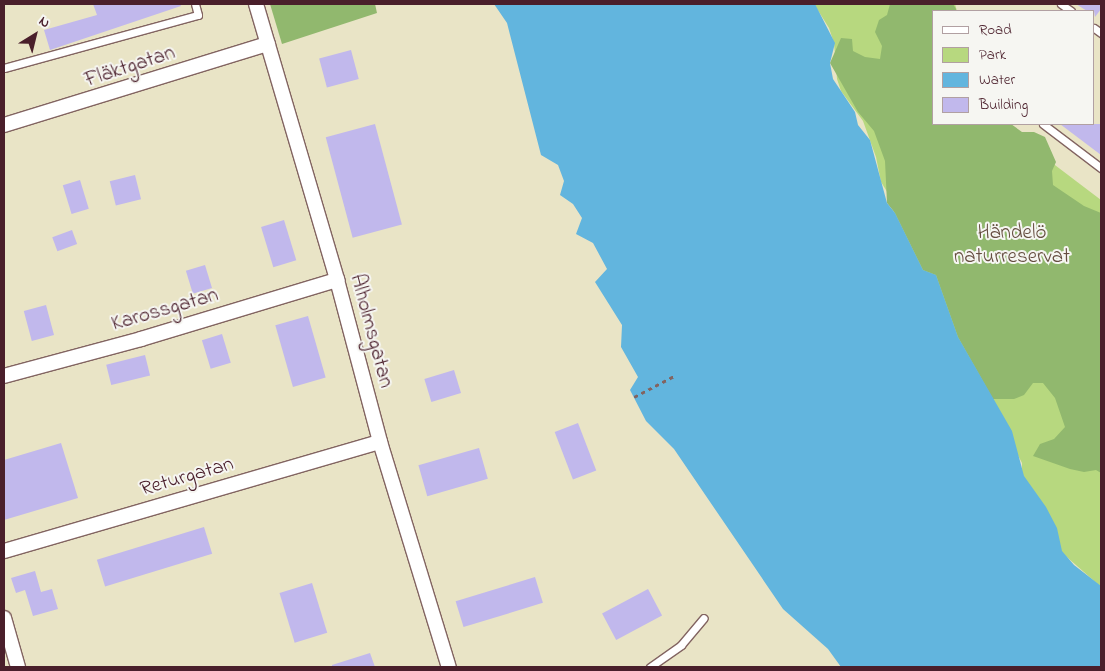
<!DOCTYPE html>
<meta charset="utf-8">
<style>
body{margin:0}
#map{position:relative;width:1105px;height:671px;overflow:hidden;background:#e9e4c6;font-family:"Indie Flower",sans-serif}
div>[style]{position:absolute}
.green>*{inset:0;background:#b7d87f}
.forest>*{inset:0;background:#91b86e}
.water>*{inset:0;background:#62b5de}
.building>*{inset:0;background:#c1b8ec;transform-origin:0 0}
.path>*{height:2.5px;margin-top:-1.25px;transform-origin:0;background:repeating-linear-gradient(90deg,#826461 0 4px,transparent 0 8px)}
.roads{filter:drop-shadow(1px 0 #826461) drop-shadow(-1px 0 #826461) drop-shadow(0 1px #826461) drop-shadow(0 -1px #826461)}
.service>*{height:7px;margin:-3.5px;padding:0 3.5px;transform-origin:3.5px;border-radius:3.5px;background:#fff}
.minor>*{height:14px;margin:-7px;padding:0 7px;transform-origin:7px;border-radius:7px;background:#fff}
span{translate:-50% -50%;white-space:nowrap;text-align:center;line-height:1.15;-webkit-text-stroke:4px #f6f6f2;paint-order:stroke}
.street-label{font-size:21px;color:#4a1f2b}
.park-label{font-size:21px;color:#654d40}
.frame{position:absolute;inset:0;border:5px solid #4a1f2b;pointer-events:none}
.legend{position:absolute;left:932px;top:10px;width:162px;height:115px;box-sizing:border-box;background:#f6f6f2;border:1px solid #b1a0a2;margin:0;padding:6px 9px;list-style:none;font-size:15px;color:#4a1f2b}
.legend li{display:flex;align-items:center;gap:10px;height:25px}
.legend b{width:25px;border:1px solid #b1a0a2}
.north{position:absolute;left:10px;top:10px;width:50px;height:50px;-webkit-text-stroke:4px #f6f6f2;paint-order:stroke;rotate:36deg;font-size:14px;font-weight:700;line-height:20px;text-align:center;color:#4a1f2b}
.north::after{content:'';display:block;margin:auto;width:18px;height:22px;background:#4a1f2b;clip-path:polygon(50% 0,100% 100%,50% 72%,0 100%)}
</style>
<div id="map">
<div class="green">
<i style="clip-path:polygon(814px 4px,955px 4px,957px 11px,934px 11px,934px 124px,1001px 124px,1101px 200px,1101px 587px,1060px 551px,1022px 478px,1022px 463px,895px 217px,891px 198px,881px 182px,876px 157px,863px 121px,841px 91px,837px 79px,834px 43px,829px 28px)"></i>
</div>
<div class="forest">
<i style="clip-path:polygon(270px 4px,375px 4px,377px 13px,282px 44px)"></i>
<i style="clip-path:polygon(890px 4px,953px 4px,956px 9px,956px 11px,934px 11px,934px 124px,1011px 124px,1022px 132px,1034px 132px,1045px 137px,1056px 162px,1052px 171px,1053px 185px,1084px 206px,1101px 213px,1101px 473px,1096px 470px,1084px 472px,1070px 469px,1033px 456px,1040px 444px,1054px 439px,1065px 427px,1055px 398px,1043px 383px,1033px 383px,1024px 395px,1014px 399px,993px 399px,958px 337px,936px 275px,923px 270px,895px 213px,887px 203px,885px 161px,874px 131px,858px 112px,830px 63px,841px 38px,852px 39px,853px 51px,865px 57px,880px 59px,882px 46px,875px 32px,879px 20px,887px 15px)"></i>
</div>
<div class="water">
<i style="clip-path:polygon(494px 4px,815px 4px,835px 43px,830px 63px,833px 79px,855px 112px,858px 125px,870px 140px,887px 203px,895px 213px,923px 270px,936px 275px,958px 337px,1012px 431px,1024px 476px,1046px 507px,1057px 528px,1062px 551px,1074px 565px,1101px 586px,1101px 667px,841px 667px,828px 649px,783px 609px,674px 449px,646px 421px,630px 390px,638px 377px,621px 347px,622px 325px,595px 282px,607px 269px,593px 243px,576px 234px,582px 218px,573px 204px,560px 195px,564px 181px,558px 165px,541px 155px,507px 23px)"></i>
</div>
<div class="building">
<i style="clip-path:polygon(93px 4px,180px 4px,181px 6px,50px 50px,44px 30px,97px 15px)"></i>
<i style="clip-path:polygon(1076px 4px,1101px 4px,1101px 9px,1095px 17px,1094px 11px,1087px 11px)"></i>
<i style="left:351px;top:50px;width:30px;height:33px;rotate:75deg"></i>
<i style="left:375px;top:124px;width:104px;height:51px;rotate:75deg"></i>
<i style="clip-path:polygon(1060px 124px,1101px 124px,1101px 155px)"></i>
<i style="left:135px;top:175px;width:25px;height:26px;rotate:76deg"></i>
<i style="left:80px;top:180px;width:30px;height:18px;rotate:73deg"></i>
<i style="left:284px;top:220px;width:42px;height:24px;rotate:73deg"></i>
<i style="left:72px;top:230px;width:15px;height:21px;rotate:70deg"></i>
<i style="left:205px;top:265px;width:24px;height:20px;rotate:73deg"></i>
<i style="left:46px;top:305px;width:31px;height:23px;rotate:75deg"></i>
<i style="left:308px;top:316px;width:64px;height:34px;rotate:74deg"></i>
<i style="left:222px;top:334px;width:30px;height:21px;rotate:73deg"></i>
<i style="left:145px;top:355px;width:21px;height:40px;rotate:76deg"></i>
<i style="left:454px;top:370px;width:24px;height:31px;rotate:73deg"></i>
<i style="left:578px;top:423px;width:51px;height:25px;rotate:69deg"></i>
<i style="clip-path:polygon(61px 443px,78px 498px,4px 520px,4px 460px)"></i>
<i style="left:479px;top:448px;width:32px;height:63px;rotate:74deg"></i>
<i style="left:204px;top:527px;width:28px;height:112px;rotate:73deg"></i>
<i style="clip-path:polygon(35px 571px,41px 592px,52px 589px,58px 609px,33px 616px,25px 590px,16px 593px,11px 578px)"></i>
<i style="left:535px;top:577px;width:27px;height:83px;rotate:73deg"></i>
<i style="left:312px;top:583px;width:52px;height:34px;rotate:73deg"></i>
<i style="left:648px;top:589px;width:30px;height:52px;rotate:62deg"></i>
<i style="clip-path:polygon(370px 653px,375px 667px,332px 667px,332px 665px)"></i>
</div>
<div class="path">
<i style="left:634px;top:397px;width:47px;rotate:-27.6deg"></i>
</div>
<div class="roads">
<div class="service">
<i style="left:1061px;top:4px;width:12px;rotate:35deg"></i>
<i style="left:1094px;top:28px;width:9px;rotate:36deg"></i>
<i style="left:4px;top:68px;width:201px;rotate:-15.3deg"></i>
<i style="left:198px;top:15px;width:11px;rotate:-105deg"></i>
<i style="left:1043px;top:124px;width:73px;rotate:37.2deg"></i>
<i style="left:650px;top:667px;width:38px;rotate:-35deg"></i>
<i style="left:681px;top:645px;width:35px;rotate:-50deg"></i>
</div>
<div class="minor">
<i style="left:256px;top:4px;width:288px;rotate:73.6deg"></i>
<i style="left:337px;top:280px;width:168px;rotate:75.1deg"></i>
<i style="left:380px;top:442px;width:235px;rotate:73deg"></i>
<i style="left:4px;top:125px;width:276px;rotate:-17.1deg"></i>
<i style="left:4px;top:376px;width:142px;rotate:-15.1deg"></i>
<i style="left:141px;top:339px;width:205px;rotate:-16.8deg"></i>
<i style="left:4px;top:551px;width:391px;rotate:-16.2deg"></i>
<i style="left:4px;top:618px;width:51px;rotate:74.1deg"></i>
</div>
</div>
<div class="street-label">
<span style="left:130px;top:67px;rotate:-18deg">Fläktgatan</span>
<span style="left:165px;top:310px;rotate:-16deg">Karossgatan</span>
<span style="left:371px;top:331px;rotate:75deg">Alholmsgatan</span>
<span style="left:187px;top:477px;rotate:-16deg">Returgatan</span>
</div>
<div class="park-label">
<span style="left:1012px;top:245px">Händelö<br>naturreservat</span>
</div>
<div class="frame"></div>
<ul class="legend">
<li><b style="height:6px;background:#fff"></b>Road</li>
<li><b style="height:14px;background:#b7d87f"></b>Park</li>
<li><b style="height:14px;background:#62b5de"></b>Water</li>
<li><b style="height:14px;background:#c1b8ec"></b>Building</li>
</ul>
<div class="north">N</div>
</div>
